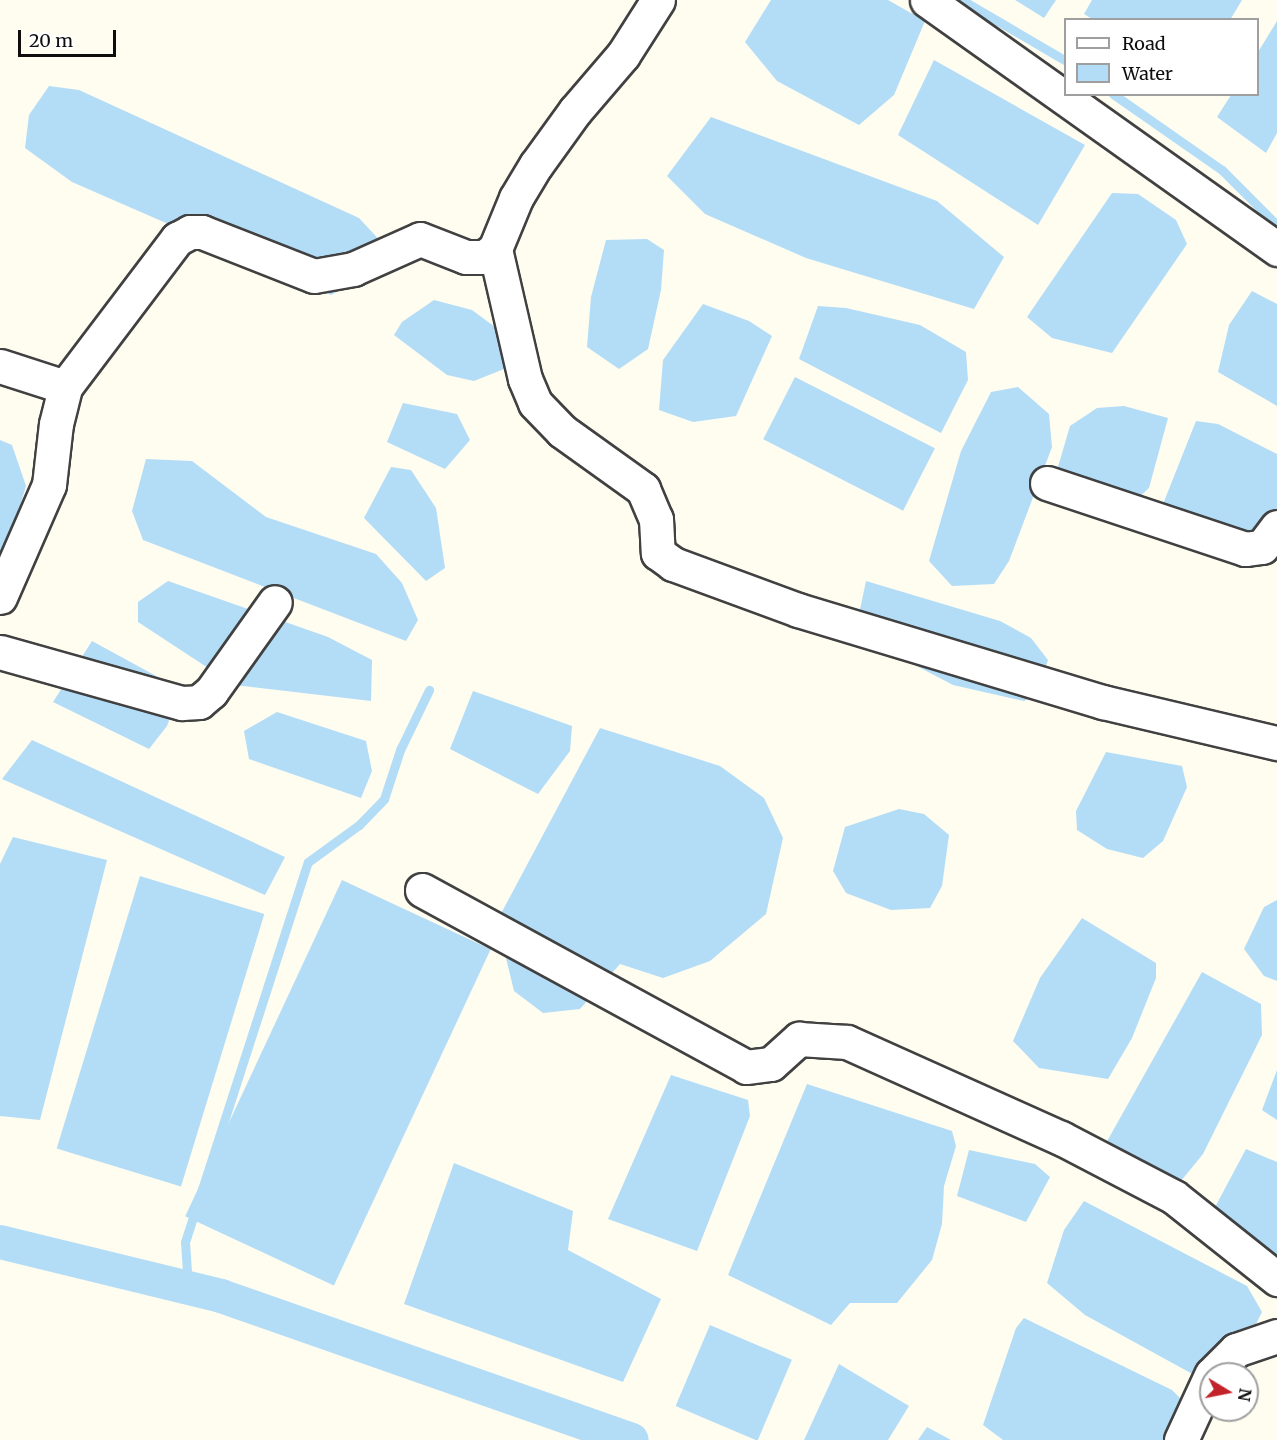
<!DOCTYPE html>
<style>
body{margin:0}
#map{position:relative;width:1277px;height:1440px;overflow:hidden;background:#fffcf0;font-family:Merriweather,serif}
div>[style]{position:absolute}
.water>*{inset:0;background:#b3ddf7;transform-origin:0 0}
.stream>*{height:9px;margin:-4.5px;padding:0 4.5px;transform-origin:4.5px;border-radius:4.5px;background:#b3ddf7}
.canal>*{height:34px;margin:-17px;padding:0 17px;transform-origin:17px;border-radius:17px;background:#b3ddf7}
.roads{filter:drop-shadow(2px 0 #414141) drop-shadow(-2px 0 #414141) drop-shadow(0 2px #414141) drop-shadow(0 -2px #414141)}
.minor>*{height:33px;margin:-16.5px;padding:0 16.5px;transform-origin:16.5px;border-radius:16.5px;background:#fff}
span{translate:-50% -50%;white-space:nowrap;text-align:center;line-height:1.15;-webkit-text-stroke:6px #fff;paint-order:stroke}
.legend{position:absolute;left:1064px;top:18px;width:195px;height:78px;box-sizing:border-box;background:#fff;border:2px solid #9f9f9f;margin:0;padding:8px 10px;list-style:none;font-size:18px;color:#0e0e0e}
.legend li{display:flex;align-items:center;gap:12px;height:30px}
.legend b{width:30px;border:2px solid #9f9f9f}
.north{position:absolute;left:1199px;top:1362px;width:60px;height:60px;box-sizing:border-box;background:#fff;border:2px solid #9f9f9f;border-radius:50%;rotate:100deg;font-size:16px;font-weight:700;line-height:24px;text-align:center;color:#0e0e0e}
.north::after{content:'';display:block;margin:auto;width:21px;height:27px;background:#c12329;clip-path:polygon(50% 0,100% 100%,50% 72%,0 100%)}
.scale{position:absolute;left:18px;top:30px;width:98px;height:27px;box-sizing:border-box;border:3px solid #0e0e0e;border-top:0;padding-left:8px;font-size:18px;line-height:21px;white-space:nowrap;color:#0e0e0e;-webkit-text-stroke:4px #fff;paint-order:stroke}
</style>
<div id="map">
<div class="water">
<i style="clip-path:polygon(771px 0,888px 0,925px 21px,894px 95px,859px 125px,777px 81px,745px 42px)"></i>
<i style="clip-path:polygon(1015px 0,1056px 0,1044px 18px)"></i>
<i style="clip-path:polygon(1092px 0,1242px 0,1230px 20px,1092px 19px,1084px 14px)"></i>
<i style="clip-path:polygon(1277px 21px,1277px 133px,1266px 153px,1217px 117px,1231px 95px,1258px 94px,1258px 52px)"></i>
<i style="clip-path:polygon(934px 60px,1085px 145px,1038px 225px,898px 135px)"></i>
<i style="clip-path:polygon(49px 86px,79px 90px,359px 218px,385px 246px,379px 269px,331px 295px,72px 182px,25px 148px,29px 115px)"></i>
<i style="clip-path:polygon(711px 117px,937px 201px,1004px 257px,974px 309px,806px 258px,705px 214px,667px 176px)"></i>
<i style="clip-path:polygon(1112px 193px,1138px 194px,1176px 220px,1187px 244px,1112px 353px,1052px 338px,1027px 317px)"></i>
<i style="clip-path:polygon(647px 239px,664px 250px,661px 290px,648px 349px,619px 369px,587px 347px,591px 297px,606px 240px)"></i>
<i style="clip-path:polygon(1252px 291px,1277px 304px,1277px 406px,1218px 372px,1229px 325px)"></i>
<i style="clip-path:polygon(434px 300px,472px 310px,510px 338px,504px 369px,474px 381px,447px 375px,394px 335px,402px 322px)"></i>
<i style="clip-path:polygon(703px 304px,749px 321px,772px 336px,736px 416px,693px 422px,659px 410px,663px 360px)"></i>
<i style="clip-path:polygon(818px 306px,846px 308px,920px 325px,966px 352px,968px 380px,941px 433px,799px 359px)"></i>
<i style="left:795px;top:377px;width:157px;height:70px;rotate:27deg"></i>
<i style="clip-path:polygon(1018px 387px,1049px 414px,1052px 447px,1009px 561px,994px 584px,952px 586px,929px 561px,961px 451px,991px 392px)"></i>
<i style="clip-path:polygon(403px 403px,457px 414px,470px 440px,445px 469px,387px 442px)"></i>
<i style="clip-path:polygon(1124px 406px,1168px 418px,1149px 488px,1122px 513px,1055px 477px,1070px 426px,1097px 408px)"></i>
<i style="clip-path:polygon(1196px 421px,1218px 424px,1277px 454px,1277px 520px,1250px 558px,1179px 526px,1163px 504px)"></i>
<i style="clip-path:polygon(0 440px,12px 445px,26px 486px,0 573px)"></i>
<i style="clip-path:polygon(146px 459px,192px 461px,266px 517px,376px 554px,402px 583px,418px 620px,406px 641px,143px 540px,132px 511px)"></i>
<i style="clip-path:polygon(391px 467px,411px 470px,436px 508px,445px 568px,426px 581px,364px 518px)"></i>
<i style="clip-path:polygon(168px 581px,328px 637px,372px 660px,371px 701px,234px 685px,138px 622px,138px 602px)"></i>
<i style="clip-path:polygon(866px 581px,1000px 621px,1031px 638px,1048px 660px,1037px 694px,1024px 701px,953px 685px,873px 643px,858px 619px)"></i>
<i style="clip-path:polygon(92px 641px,180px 689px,167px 726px,149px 749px,53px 702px)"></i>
<i style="clip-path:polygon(473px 691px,572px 726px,570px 751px,538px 794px,450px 749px)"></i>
<i style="clip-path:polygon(277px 712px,366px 741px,372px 771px,361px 798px,249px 759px,244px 731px)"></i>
<i style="clip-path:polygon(600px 728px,720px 766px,764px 798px,783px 838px,766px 914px,710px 961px,663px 978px,620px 964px,580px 1009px,543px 1013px,514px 991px,497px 921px)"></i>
<i style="clip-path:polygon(32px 740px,285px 857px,265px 895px,2px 779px)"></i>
<i style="clip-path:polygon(1106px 752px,1182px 766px,1187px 787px,1163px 841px,1143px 858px,1107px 849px,1077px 830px,1076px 811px)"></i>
<i style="clip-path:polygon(899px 809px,924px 814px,949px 835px,942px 886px,930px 908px,891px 910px,846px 893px,833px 871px,845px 827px)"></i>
<i style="clip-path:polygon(13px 837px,107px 860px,40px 1120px,0 1116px,0 864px)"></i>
<i style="left:140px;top:876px;width:130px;height:285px;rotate:17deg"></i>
<i style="left:342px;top:880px;width:164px;height:371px;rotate:25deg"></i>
<i style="clip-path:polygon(1277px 900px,1277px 981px,1264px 976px,1244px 949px,1264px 907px)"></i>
<i style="clip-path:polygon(1082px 918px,1156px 963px,1156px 978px,1132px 1038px,1108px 1079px,1039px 1068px,1013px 1041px,1040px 978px)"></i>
<i style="clip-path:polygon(1202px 972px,1261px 1004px,1262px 1035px,1203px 1154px,1176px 1187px,1101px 1152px)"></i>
<i style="clip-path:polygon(1277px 1070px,1277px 1120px,1262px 1110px)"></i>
<i style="clip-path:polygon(671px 1075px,748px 1100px,750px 1116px,697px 1251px,608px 1219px)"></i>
<i style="clip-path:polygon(807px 1084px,952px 1131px,956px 1146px,944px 1186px,942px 1224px,932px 1260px,897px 1303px,850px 1303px,831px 1325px,728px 1275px)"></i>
<i style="clip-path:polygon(1246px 1149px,1277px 1162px,1277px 1256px,1264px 1251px,1214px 1209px)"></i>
<i style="clip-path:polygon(969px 1150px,1035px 1164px,1050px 1177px,1026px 1222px,957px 1196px)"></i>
<i style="clip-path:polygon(454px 1163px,573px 1211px,568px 1250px,661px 1299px,623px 1382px,404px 1304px)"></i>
<i style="clip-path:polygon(1084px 1201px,1247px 1286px,1262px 1312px,1240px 1356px,1207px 1382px,1085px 1315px,1047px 1283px,1064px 1230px)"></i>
<i style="clip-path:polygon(1024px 1318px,1172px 1390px,1194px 1412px,1188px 1440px,1003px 1440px,983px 1425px,1016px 1328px)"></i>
<i style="left:710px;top:1325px;width:89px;height:88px;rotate:23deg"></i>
<i style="clip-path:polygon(839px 1364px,909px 1406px,888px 1440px,804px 1440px)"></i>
<i style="clip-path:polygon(927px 1427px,951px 1440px,918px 1440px)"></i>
</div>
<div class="stream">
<i style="left:962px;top:0;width:121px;rotate:30.4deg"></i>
<i style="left:1113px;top:94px;width:133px;rotate:34.9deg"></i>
<i style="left:1222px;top:170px;width:78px;rotate:45deg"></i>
<i style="left:188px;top:1288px;width:46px;rotate:-93.7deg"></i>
<i style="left:185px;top:1242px;width:399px;rotate:-72.1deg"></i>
<i style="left:308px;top:862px;width:63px;rotate:-36deg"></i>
<i style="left:359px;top:825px;width:36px;rotate:-46deg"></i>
<i style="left:384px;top:799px;width:52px;rotate:-71.9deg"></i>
<i style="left:400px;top:750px;width:67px;rotate:-64.2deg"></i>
</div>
<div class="canal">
<i style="left:0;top:1242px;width:228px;rotate:13.7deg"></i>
<i style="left:221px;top:1296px;width:435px;rotate:19.3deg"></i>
</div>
<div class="roads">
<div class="minor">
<i style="left:927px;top:0;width:430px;rotate:35.4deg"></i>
<i style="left:495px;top:249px;width:133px;rotate:77deg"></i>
<i style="left:525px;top:379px;width:26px;rotate:67deg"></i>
<i style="left:535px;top:403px;width:39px;rotate:46deg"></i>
<i style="left:562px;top:431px;width:100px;rotate:35.6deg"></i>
<i style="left:643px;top:489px;width:33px;rotate:67deg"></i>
<i style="left:656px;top:519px;width:34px;rotate:87deg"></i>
<i style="left:658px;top:553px;width:19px;rotate:36deg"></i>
<i style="left:673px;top:564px;width:133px;rotate:20.2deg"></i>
<i style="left:798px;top:610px;width:319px;rotate:16.8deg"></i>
<i style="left:1103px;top:702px;width:179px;rotate:13.3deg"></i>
<i style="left:0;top:366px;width:68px;rotate:17.9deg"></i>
<i style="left:1047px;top:483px;width:209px;rotate:18.4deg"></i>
<i style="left:1245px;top:549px;width:17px;rotate:-7deg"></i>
<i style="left:1262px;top:547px;width:25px;rotate:-53deg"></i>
<i style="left:0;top:597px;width:122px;rotate:-66.4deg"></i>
<i style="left:49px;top:485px;width:61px;rotate:-83.5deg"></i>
<i style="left:56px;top:424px;width:38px;rotate:-76deg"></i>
<i style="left:65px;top:387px;width:186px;rotate:-52.9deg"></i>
<i style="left:177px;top:239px;width:15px;rotate:-28deg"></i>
<i style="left:190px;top:232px;width:12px"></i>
<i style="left:202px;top:232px;width:120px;rotate:21.4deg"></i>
<i style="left:314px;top:276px;width:40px;rotate:-10deg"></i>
<i style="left:353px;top:269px;width:73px;rotate:-24.1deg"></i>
<i style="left:420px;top:239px;width:49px;rotate:21.4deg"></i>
<i style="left:466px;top:257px;width:18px"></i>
<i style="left:484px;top:257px;width:14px;rotate:-36deg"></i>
<i style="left:495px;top:249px;width:55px;rotate:-67.6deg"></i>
<i style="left:516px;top:198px;width:39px;rotate:-59deg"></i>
<i style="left:536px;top:165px;width:67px;rotate:-54.2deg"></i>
<i style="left:575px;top:111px;width:74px;rotate:-49.4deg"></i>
<i style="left:623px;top:55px;width:65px;rotate:-57.5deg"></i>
<i style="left:0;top:652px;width:189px;rotate:15.7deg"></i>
<i style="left:182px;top:703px;width:17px;rotate:-3deg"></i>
<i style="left:199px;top:702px;width:16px;rotate:-40deg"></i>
<i style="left:211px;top:692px;width:110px;rotate:-54.6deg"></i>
<i style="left:422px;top:890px;width:369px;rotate:28.6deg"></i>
<i style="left:746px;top:1067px;width:25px;rotate:-7deg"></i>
<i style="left:771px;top:1064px;width:38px;rotate:-42deg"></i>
<i style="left:799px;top:1039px;width:48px;rotate:3.6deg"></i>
<i style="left:847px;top:1042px;width:235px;rotate:24.2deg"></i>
<i style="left:1061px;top:1138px;width:127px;rotate:27.6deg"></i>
<i style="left:1174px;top:1197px;width:132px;rotate:38.5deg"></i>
<i style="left:1212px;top:1374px;width:34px;rotate:-45deg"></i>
<i style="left:1236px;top:1350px;width:43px;rotate:-18.9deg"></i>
<i style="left:1181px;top:1440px;width:72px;rotate:-65.2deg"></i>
</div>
</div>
<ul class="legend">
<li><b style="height:8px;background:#fff"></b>Road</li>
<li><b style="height:16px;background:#b3ddf7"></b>Water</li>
</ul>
<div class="north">N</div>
<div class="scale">20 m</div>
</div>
